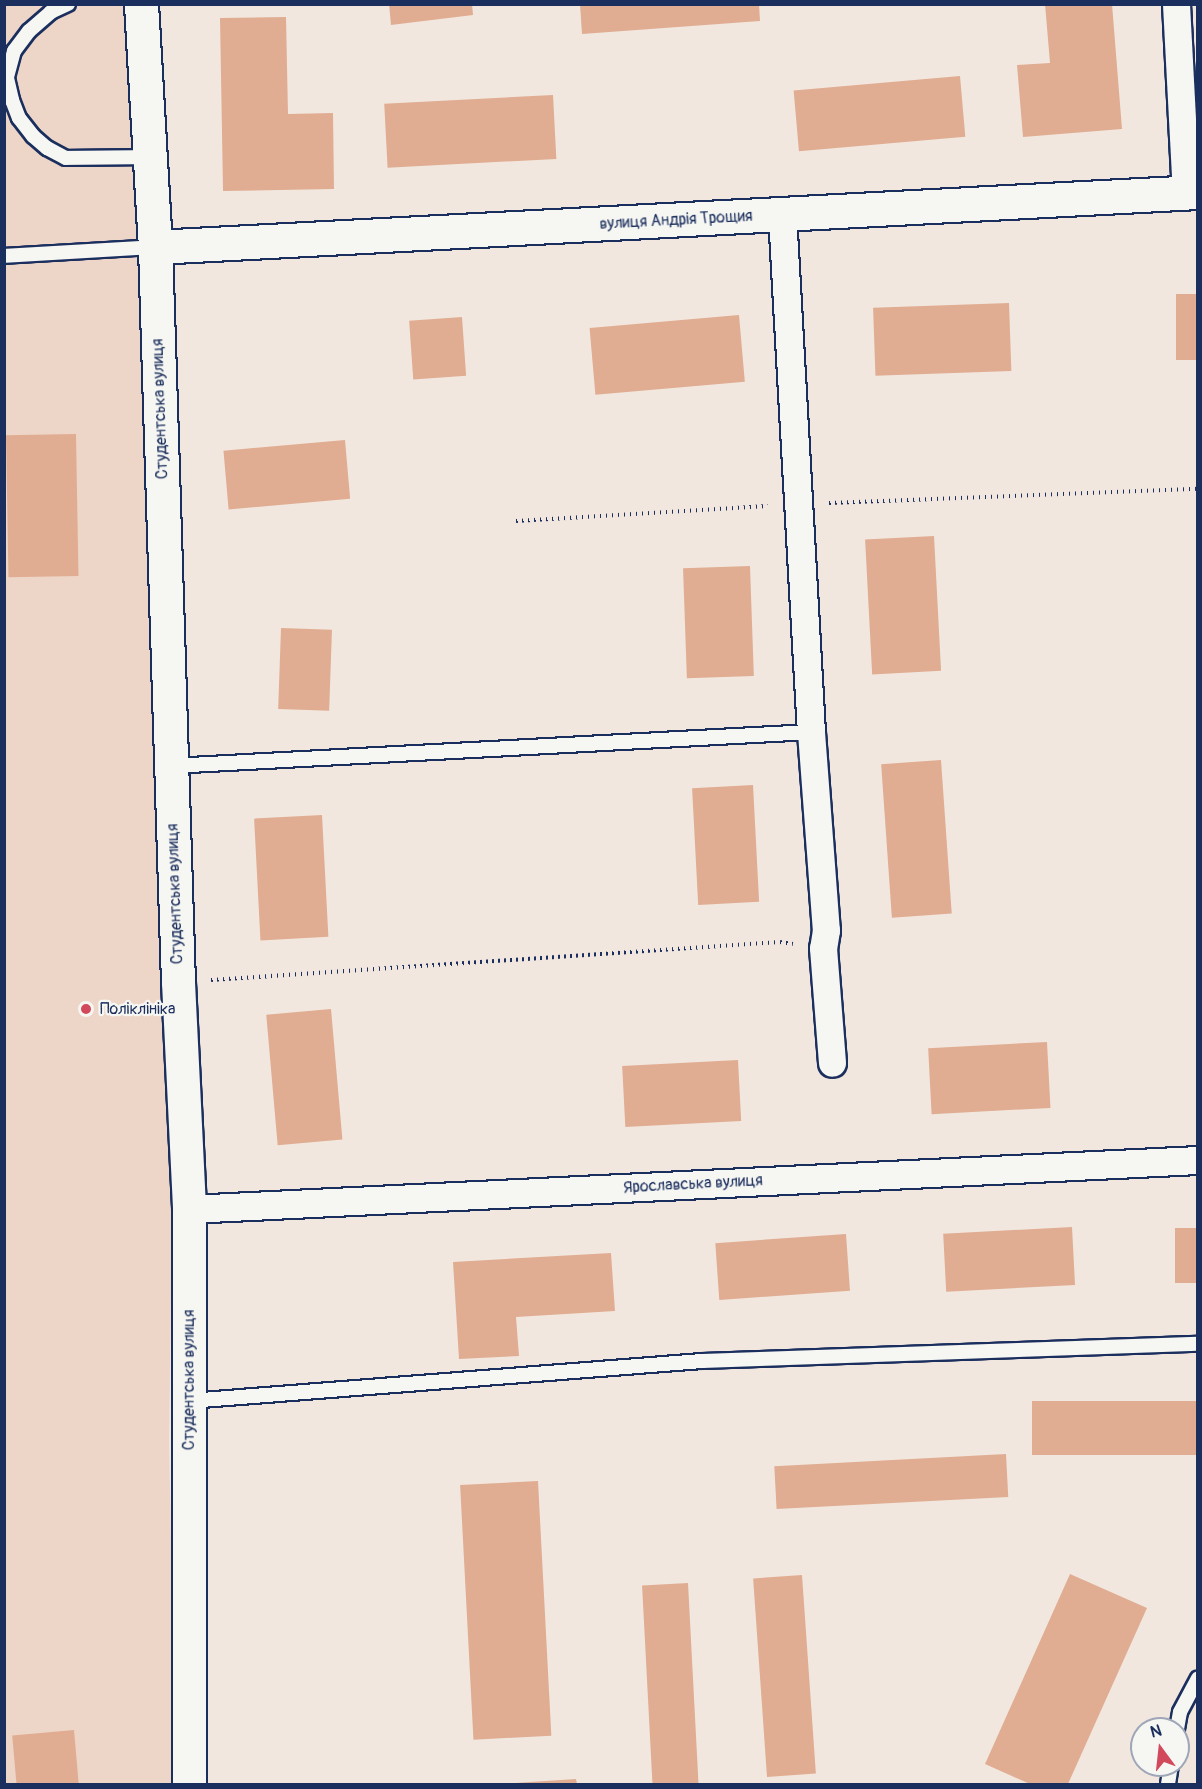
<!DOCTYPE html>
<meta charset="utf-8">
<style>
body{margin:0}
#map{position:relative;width:1202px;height:1789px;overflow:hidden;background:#f2e7df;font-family:Pangolin,sans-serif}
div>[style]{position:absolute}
.built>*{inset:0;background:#edd6c8}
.building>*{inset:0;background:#e0ad92;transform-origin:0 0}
.path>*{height:4px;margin-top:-2px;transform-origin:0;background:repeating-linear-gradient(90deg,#1b2f5e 0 1.5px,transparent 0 6px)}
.roads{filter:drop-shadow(2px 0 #1b2f5e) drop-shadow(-2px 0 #1b2f5e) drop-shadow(0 2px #1b2f5e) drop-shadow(0 -2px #1b2f5e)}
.service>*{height:14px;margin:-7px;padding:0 7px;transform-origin:7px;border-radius:7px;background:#f6f6f2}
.minor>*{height:27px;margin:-13.5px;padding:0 13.5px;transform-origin:13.5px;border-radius:13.5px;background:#f6f6f2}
.tertiary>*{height:33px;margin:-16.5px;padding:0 16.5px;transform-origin:16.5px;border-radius:16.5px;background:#f6f6f2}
.dots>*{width:16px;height:16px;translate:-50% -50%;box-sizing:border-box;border:3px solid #f6f6f2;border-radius:50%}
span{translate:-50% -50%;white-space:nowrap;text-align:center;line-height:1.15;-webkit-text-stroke:4.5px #f6f6f2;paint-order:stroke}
.street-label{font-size:16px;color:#1b2f5e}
.poi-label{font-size:16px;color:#1b2f5e}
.left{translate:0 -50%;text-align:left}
.frame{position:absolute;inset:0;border:6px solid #1b2f5e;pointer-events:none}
.north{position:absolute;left:1130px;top:1717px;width:60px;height:60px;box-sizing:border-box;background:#f6f6f2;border:2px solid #9ea6b7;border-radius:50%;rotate:345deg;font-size:16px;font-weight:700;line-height:24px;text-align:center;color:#1b2f5e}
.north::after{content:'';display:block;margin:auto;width:21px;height:27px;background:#d1495b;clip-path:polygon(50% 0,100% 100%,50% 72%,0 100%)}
</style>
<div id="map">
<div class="built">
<i style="clip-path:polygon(5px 5px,130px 5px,173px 1149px,169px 1442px,176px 1784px,5px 1784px)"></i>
</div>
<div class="building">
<i style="clip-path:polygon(389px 4px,472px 4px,473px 15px,391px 25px)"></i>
<i style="clip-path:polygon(580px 4px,759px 4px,760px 21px,582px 34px)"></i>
<i style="clip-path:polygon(1045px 4px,1112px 4px,1122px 129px,1023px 137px,1017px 65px,1050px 63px)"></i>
<i style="clip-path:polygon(286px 17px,288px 114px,333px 113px,334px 189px,223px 191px,220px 18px)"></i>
<i style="left:960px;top:76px;width:61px;height:167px;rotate:85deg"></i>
<i style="left:553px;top:95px;width:64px;height:169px;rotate:87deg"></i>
<i style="left:1198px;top:294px;width:66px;height:22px;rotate:90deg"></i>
<i style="left:1009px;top:303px;width:68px;height:136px;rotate:88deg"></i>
<i style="left:739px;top:315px;width:67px;height:150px;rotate:85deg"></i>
<i style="left:462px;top:317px;width:59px;height:53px;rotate:86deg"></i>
<i style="left:76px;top:434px;width:142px;height:70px;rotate:89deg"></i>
<i style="left:345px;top:440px;width:59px;height:122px;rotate:85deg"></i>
<i style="left:934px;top:536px;width:135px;height:69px;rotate:87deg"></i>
<i style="left:750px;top:566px;width:110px;height:67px;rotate:88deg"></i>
<i style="left:281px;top:628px;width:51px;height:81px;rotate:2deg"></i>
<i style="left:941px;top:760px;width:154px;height:60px;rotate:86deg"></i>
<i style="left:753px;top:785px;width:117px;height:61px;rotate:87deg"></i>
<i style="left:322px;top:815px;width:122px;height:68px;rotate:87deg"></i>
<i style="left:331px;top:1009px;width:131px;height:65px;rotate:85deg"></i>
<i style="left:1047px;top:1042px;width:66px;height:119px;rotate:87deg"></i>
<i style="left:738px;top:1060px;width:61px;height:116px;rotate:87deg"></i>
<i style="left:1072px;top:1227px;width:58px;height:129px;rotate:87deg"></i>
<i style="left:1198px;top:1228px;width:55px;height:23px;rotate:90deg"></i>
<i style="left:846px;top:1234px;width:57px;height:131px;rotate:86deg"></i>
<i style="clip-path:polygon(611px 1253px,615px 1311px,516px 1317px,519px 1356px,459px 1359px,453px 1262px)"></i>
<i style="left:1198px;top:1401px;width:54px;height:166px;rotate:90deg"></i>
<i style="left:1006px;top:1454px;width:43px;height:232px;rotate:87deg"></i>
<i style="left:538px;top:1481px;width:255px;height:78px;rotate:87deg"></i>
<i style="clip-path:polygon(1070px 1574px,1147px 1608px,1068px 1784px,1030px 1784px,985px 1764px)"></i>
<i style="left:802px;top:1575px;width:199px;height:49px;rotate:86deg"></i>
<i style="left:688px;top:1583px;width:201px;height:46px;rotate:87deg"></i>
<i style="left:74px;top:1730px;width:54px;height:62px;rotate:85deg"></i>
<i style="clip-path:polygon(576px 1779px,577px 1784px,515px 1784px,515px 1783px)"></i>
</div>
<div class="path">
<i style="left:829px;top:503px;width:369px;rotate:-2.2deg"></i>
<i style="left:516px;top:521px;width:252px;rotate:-3.4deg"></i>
<i style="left:211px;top:980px;width:570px;rotate:-3.82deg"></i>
<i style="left:780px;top:942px;width:13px;rotate:9deg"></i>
</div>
<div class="roads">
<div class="service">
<i style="left:68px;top:4px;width:19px;rotate:155deg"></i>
<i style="left:51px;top:12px;width:29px;rotate:139deg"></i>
<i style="left:29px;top:31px;width:25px;rotate:127deg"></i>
<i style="left:14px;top:51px;width:28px;rotate:105deg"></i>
<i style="left:7px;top:78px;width:23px;rotate:77deg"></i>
<i style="left:12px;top:100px;width:19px;rotate:69deg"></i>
<i style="left:19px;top:118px;width:23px;rotate:52deg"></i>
<i style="left:33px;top:136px;width:18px;rotate:41deg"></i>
<i style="left:47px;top:148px;width:21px;rotate:28deg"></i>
<i style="left:66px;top:158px;width:84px;rotate:-0.7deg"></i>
<i style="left:4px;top:256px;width:151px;rotate:-3.4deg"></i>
<i style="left:171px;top:766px;width:641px;rotate:-3.04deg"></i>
<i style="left:189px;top:1401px;width:515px;rotate:-4.46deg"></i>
<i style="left:702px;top:1361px;width:496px;rotate:-2deg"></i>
<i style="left:1177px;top:1729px;width:17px;rotate:-80deg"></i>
<i style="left:1180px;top:1712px;width:38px;rotate:-62deg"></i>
<i style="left:1168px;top:1784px;width:19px;rotate:-81deg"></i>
</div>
<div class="minor">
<i style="left:1176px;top:4px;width:189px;rotate:87deg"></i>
<i style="left:782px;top:214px;width:519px;rotate:86.8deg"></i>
<i style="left:811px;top:732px;width:199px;rotate:85.7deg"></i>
<i style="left:826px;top:930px;width:18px;rotate:99deg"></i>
<i style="left:823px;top:948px;width:115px;rotate:85.5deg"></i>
<i style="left:189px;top:1209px;width:1010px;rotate:-2.78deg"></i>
</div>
<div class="tertiary">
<i style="left:141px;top:4px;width:243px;rotate:86.7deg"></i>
<i style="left:155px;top:247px;width:735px;rotate:88.21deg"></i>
<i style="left:178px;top:982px;width:227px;rotate:87.2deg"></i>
<i style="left:189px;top:1209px;width:575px;rotate:90deg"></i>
<i style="left:155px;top:247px;width:1044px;rotate:-3.02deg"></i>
</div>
</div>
<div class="dots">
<i style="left:86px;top:1009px;background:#d1495b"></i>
</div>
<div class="street-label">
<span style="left:676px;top:220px;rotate:-3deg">вулиця Андрія Трощия</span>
<span style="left:160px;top:409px;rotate:-92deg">Студентська вулиця</span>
<span style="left:175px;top:894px;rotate:-92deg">Студентська вулиця</span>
<span style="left:693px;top:1184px;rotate:-3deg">Ярославська вулиця</span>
<span style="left:189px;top:1380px;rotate:-90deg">Студентська вулиця</span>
</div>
<div class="poi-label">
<span class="left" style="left:100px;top:1009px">Поліклініка</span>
</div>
<div class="frame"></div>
<div class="north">N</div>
</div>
